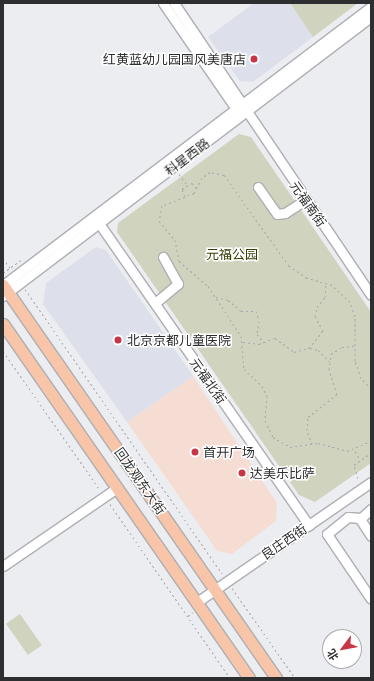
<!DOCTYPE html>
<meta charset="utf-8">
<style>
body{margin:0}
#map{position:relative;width:374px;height:681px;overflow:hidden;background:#ecedf1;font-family:"Exo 2","Noto Sans SC",sans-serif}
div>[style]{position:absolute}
.commercial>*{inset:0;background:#f6ddd4}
.built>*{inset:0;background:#dde0eb}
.green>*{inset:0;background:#d0d4be;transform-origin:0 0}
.path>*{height:1px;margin-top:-0.5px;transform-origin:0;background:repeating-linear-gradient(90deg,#a7a8ab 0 2px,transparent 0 5px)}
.roads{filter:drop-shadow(1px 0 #aeafb3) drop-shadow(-1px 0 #aeafb3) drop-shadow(0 1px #aeafb3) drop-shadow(0 -1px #aeafb3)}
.minor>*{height:9px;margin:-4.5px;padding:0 4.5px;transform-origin:4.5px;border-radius:4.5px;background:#fff}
.major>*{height:11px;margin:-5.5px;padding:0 5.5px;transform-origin:5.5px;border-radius:5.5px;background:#f8c5a9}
.dots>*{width:11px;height:11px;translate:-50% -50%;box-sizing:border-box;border:2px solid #fff;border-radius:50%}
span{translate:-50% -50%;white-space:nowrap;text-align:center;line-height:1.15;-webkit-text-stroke:3px #fff;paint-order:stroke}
.poi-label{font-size:13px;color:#2d2e2f}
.right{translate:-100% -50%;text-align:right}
.left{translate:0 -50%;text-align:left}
.street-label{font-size:13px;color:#2d2e2f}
.park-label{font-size:13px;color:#383e05}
.frame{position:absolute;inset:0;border:4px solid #2d2e2f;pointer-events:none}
.north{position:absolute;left:322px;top:629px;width:40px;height:40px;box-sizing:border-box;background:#fff;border:1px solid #ababac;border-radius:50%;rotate:238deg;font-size:11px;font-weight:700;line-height:16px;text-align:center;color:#2d2e2f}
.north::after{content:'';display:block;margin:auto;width:14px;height:18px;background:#c63646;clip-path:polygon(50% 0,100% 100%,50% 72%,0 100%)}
</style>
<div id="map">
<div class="commercial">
<i style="clip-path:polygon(193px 376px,277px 503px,276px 521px,232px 554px,217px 551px,127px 422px)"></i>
</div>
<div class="built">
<i style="clip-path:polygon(254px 3px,290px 3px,313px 37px,253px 82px,240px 81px,208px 37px)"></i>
<i style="clip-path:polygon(96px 247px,106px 250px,193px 376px,127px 422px,43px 304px,46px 283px)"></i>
</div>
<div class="green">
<i style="clip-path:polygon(290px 3px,358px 3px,313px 37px)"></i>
<i style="clip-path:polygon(239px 134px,251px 137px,371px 312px,371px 463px,315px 502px,299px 495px,117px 232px,118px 223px)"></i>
<i style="left:20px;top:614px;width:38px;height:17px;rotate:55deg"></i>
</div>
<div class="path">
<i style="left:179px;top:174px;width:14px;rotate:54deg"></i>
<i style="left:185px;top:196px;width:8px;rotate:-113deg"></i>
<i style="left:182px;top:189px;width:12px;rotate:-31deg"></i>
<i style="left:192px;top:183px;width:8px;rotate:50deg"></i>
<i style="left:3px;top:258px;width:12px;rotate:55deg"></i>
<i style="left:3px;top:273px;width:22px;rotate:-36deg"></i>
<i style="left:25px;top:289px;width:346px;rotate:55.3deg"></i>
<i style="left:216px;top:297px;width:12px;rotate:14deg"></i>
<i style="left:228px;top:300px;width:17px;rotate:40deg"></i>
<i style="left:241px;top:311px;width:15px"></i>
<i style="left:256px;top:311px;width:10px;rotate:73deg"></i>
<i style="left:259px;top:321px;width:13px;rotate:99deg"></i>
<i style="left:257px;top:334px;width:11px;rotate:52deg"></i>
<i style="left:243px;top:342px;width:16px;rotate:7deg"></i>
<i style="left:259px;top:344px;width:17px;rotate:-21deg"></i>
<i style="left:275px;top:338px;width:24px;rotate:36deg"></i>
<i style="left:294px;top:352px;width:16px;rotate:-15deg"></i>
<i style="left:309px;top:348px;width:22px;rotate:-51deg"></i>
<i style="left:323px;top:331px;width:17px;rotate:-118deg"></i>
<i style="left:315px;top:316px;width:9px;rotate:-77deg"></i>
<i style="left:317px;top:307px;width:13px;rotate:-51deg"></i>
<i style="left:325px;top:297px;width:14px;rotate:-86deg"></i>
<i style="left:310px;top:348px;width:8px;rotate:14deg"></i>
<i style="left:318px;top:350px;width:16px;rotate:45deg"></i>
<i style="left:3px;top:351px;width:169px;rotate:55.1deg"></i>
<i style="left:371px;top:389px;width:15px;rotate:-132deg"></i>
<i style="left:361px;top:378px;width:18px;rotate:-109deg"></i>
<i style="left:355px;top:361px;width:45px;rotate:-90deg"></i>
<i style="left:355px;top:316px;width:15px;rotate:-110deg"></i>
<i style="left:350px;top:302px;width:25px;rotate:-137deg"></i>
<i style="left:332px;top:285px;width:26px;rotate:-164deg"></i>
<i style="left:307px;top:278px;width:22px;rotate:-146deg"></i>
<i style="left:289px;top:266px;width:112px;rotate:-125.5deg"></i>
<i style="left:224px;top:175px;width:14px;rotate:-168deg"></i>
<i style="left:210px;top:172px;width:10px;rotate:143deg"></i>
<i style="left:202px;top:178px;width:17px;rotate:118deg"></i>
<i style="left:194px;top:193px;width:35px;rotate:158deg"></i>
<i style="left:162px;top:206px;width:15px;rotate:101deg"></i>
<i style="left:159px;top:221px;width:25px;rotate:50deg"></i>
<i style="left:175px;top:240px;width:21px;rotate:79deg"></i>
<i style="left:179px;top:261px;width:38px;rotate:41deg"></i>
<i style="left:208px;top:286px;width:60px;rotate:56.6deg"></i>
<i style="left:241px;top:336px;width:33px;rotate:85deg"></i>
<i style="left:244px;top:369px;width:25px;rotate:43deg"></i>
<i style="left:262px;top:386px;width:11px;rotate:63deg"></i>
<i style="left:267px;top:396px;width:25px;rotate:95deg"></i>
<i style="left:265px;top:421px;width:18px;rotate:63deg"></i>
<i style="left:273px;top:437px;width:20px;rotate:30deg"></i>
<i style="left:290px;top:447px;width:28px;rotate:-8deg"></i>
<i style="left:318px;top:443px;width:30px;rotate:15deg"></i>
<i style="left:347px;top:451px;width:26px;rotate:-23deg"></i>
<i style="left:312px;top:444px;width:15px;rotate:-110deg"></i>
<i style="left:307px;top:430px;width:13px;rotate:-86deg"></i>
<i style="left:308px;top:417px;width:37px;rotate:-38deg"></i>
<i style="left:337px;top:394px;width:26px;rotate:-108deg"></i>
<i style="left:329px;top:369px;width:15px;rotate:-82deg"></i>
<i style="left:331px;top:354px;width:13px;rotate:-32deg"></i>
<i style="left:342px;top:347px;width:12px;rotate:-5deg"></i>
<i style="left:355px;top:451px;width:8px;rotate:60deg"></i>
<i style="left:358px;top:478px;width:14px;rotate:-107deg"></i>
<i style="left:354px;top:465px;width:21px;rotate:-35deg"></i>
<i style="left:110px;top:504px;width:211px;rotate:55.4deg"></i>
<i style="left:232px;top:588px;width:110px;rotate:55deg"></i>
<i style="left:188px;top:616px;width:6px;rotate:-39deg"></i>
</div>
<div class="roads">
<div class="minor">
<i style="left:163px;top:3px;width:129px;rotate:55.4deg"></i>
<i style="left:236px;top:109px;width:6px;rotate:18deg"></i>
<i style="left:174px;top:3px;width:352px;rotate:56deg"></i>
<i style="left:258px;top:187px;width:33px;rotate:55deg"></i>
<i style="left:277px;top:214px;width:8px;rotate:-7deg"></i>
<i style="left:285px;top:213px;width:24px;rotate:-33deg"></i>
<i style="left:96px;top:219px;width:373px;rotate:55.2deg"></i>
<i style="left:3px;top:285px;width:461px;rotate:-37.1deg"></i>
<i style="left:3px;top:296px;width:462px;rotate:-37.2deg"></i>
<i style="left:155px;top:303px;width:30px;rotate:-40deg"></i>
<i style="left:178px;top:284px;width:31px;rotate:-119deg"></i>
<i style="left:371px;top:509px;width:15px;rotate:138deg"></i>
<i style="left:360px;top:519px;width:20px;rotate:57deg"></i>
<i style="left:360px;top:518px;width:12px;rotate:-175deg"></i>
<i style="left:348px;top:517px;width:27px;rotate:141deg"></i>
<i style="left:327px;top:534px;width:78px;rotate:55.9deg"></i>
<i style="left:3px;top:566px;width:138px;rotate:-34.4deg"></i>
<i style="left:197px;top:602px;width:211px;rotate:-34.6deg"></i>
</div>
<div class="major">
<i style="left:3px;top:285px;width:479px;rotate:55.2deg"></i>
<i style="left:3px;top:324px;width:431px;rotate:55.2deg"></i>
</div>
</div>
<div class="dots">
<i style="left:254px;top:59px;background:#c63646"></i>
<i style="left:118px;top:340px;background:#c63646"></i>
<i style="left:195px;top:452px;background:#c63646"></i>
<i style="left:242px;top:473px;background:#c63646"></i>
</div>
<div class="poi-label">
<span class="right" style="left:246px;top:59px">红黄蓝幼儿园国风美唐店</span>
<span class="left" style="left:127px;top:340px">北京京都儿童医院</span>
<span class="left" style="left:203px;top:452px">首开广场</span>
<span class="left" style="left:250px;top:473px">达美乐比萨</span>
</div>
<div class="street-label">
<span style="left:187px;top:157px;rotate:-37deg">科星西路</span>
<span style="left:308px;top:204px;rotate:55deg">元福南街</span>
<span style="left:208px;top:381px;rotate:55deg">元福北街</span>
<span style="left:140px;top:481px;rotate:55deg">回龙观东大街</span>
<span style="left:284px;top:542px;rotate:-34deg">良庄西街</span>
</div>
<div class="park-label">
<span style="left:232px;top:254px">元福公园</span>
</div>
<div class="frame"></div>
<div class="north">北</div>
</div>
